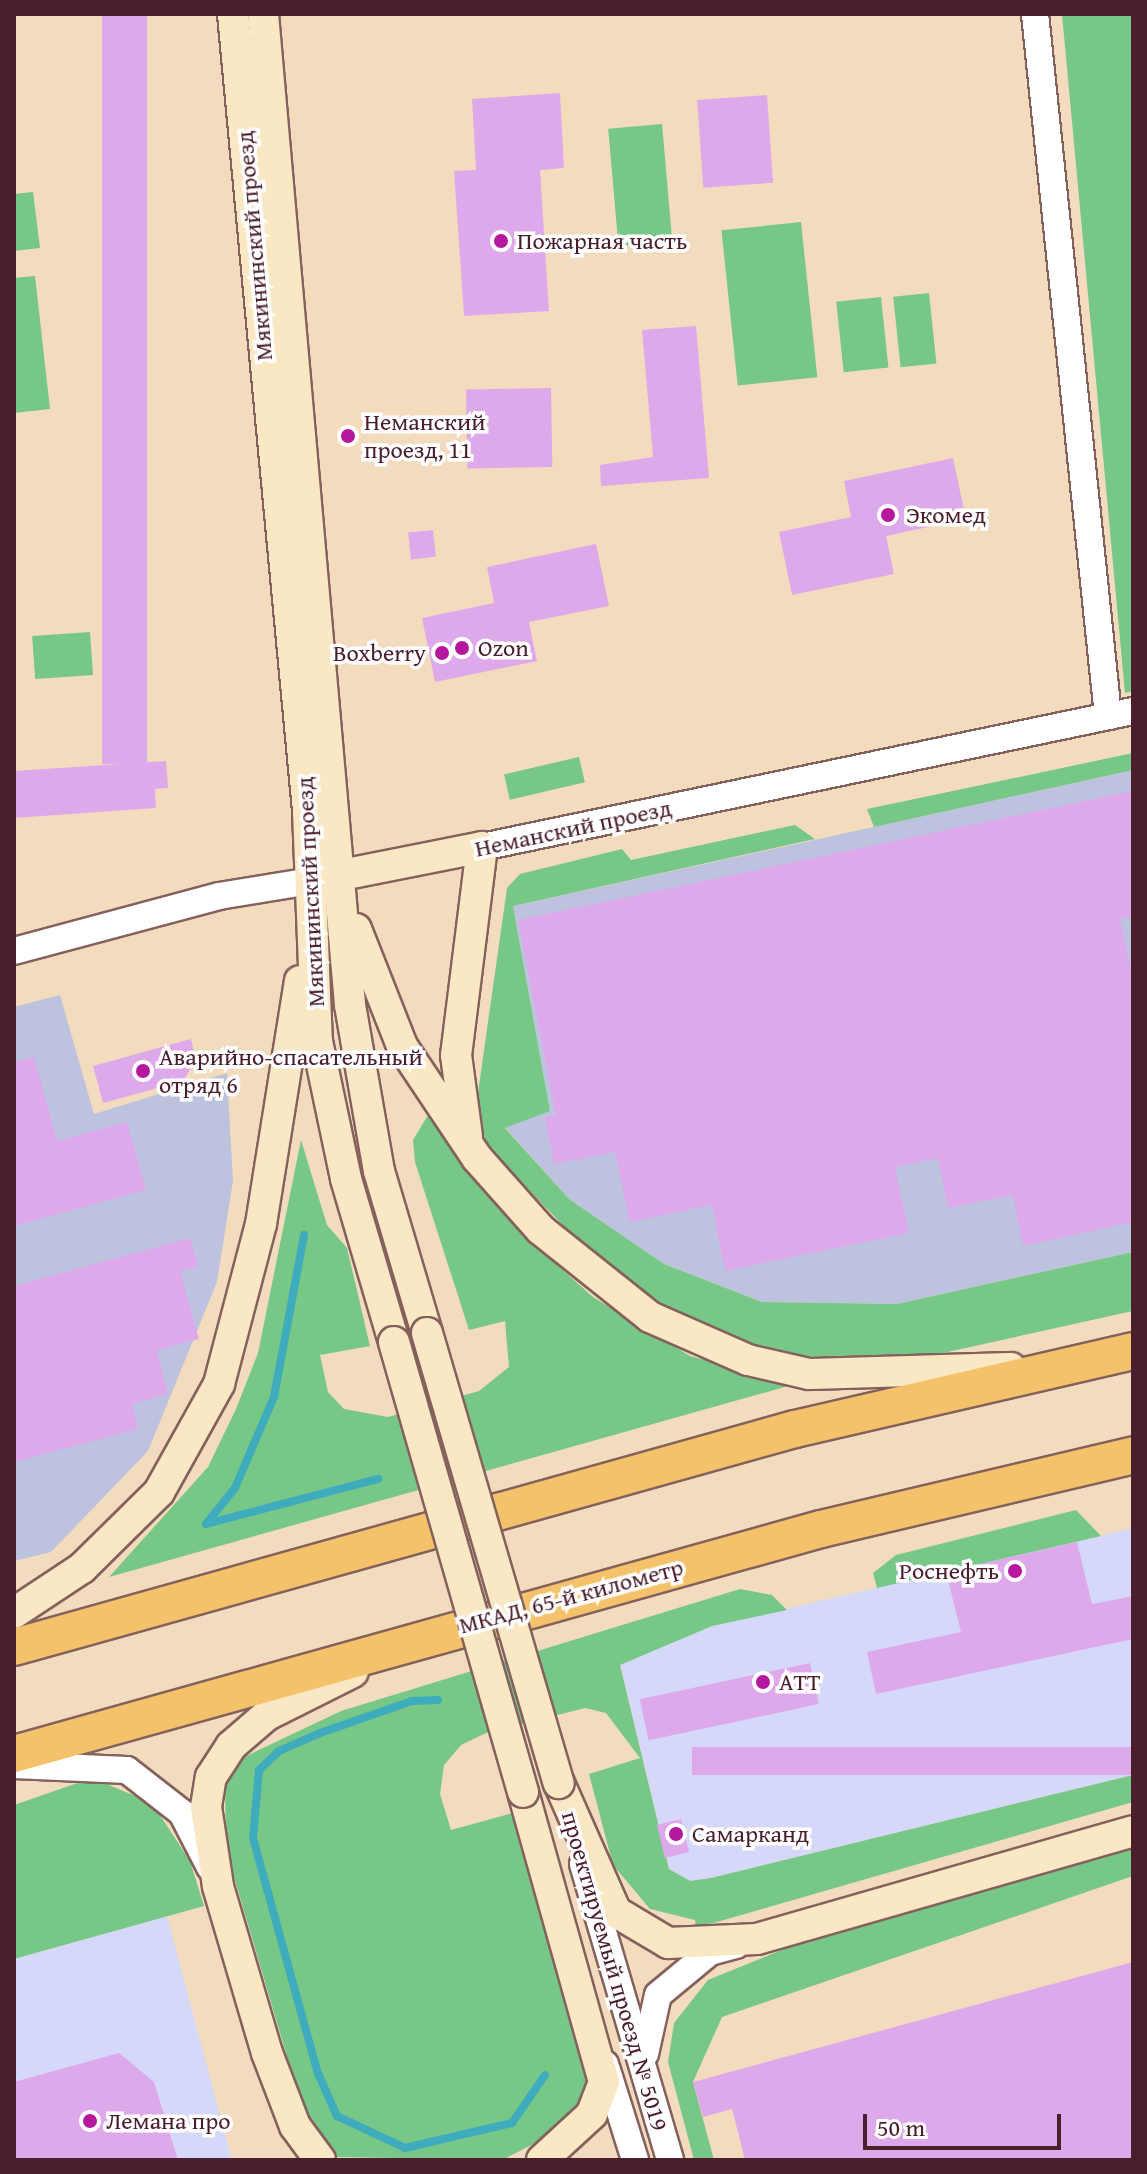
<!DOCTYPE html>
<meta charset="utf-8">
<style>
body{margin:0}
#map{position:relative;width:1147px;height:2174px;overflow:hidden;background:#f3dcbe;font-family:"Gentium Book Plus",serif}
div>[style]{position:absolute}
.built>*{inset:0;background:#d5d8f9}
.industrial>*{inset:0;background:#bdc3de}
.green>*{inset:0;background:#77c787;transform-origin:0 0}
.stream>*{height:8px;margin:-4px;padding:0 4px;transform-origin:4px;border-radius:4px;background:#3facbe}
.building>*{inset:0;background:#dea9eb;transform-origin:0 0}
.roads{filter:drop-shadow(2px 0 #85615e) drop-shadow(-2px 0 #85615e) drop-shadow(0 2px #85615e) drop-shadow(0 -2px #85615e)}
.tertiary>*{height:26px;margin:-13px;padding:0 13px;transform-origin:13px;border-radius:13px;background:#fff}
.secondary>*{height:30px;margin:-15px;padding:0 15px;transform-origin:15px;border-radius:15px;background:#fae7c3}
.trunk>*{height:36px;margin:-18px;padding:0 18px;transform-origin:18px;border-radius:18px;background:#f3c26a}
.bridges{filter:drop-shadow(2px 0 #85615e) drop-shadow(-2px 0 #85615e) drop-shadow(0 2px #85615e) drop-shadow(0 -2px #85615e)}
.secondary-bridge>*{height:30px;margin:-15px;padding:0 15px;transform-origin:15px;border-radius:15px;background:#fae7c3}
.dots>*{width:22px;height:22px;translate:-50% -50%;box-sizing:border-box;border:4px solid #fff;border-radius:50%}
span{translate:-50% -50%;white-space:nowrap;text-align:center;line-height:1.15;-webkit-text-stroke:7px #fff;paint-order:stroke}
.poi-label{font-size:24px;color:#4a1f2b}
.left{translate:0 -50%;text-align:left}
.right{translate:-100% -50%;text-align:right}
.street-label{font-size:24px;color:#4a1f2b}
.frame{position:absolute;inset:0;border:16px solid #4a1f2b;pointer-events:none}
.scale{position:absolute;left:863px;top:2114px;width:198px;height:36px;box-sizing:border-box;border:4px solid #4a1f2b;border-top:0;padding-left:10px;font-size:24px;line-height:28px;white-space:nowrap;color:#4a1f2b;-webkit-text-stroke:6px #fff;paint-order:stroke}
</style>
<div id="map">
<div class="built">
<i style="clip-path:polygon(1133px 1528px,1133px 1775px,711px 1878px,690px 1881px,669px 1869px,620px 1664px,712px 1626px)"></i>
<i style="clip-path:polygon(167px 1916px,232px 2160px,14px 2160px,14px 1959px)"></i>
</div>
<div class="industrial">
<i style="clip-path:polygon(1133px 770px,1133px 1252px,897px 1304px,762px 1302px,664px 1264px,569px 1199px,505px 1127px,550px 1111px,513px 906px)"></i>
<i style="clip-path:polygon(60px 995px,94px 1114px,227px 1073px,233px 1181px,217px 1282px,148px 1451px,51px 1552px,14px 1561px,14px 1007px)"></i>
</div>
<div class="green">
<i style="clip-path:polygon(1062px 14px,1133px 14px,1133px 691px,1125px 693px)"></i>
<i style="left:662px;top:124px;width:118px;height:54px;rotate:85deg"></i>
<i style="clip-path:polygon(33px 192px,40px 248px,14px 251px,14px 194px)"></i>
<i style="left:801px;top:222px;width:156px;height:80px;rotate:84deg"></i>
<i style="clip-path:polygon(35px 276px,50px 409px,14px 413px,14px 278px)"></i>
<i style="left:929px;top:293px;width:71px;height:36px;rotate:84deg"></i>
<i style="left:881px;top:297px;width:71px;height:45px;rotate:84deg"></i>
<i style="left:90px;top:632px;width:43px;height:58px;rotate:86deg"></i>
<i style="clip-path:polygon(1133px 753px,1133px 770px,874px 827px,867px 809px)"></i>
<i style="left:579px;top:757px;width:26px;height:77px;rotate:77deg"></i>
<i style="clip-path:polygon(795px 825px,815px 839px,513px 906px,550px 1111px,505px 1128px,569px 1199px,664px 1264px,762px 1302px,897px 1304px,1133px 1252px,1133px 1311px,943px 1353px,792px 1358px,719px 1338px,609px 1273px,490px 1150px,475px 1114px,507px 888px,520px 874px,622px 849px,631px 860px)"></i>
<i style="clip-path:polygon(428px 1115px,530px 1241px,593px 1297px,690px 1356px,792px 1385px,109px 1577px,208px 1467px,236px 1409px,258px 1353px,301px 1140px,327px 1225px,347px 1248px,370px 1346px,320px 1355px,328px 1392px,344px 1409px,388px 1417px,479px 1391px,509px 1367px,505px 1321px,469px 1330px,415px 1162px,413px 1140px)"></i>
<i style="clip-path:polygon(1076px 1510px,1101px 1536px,877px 1588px,873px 1573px,896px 1555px)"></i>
<i style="clip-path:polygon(740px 1589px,772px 1595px,787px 1610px,712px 1626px,620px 1665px,669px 1869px,690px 1881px,711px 1878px,1133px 1775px,1133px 1802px,696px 1928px,695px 1920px,650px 1909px,613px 1865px,589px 1774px,640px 1758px,606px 1713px,585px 1708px,486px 1733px,461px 1745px,444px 1765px,440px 1794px,451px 1830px,520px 1811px,592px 2078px,582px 2107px,563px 2129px,502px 2160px,337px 2157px,301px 2104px,226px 1850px,225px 1785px,240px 1759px,341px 1711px)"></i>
<i style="clip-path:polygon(92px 1778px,152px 1803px,190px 1861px,204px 1906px,14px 1959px,14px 1805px)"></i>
<i style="clip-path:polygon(1133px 1848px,1133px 1876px,722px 2017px,693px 2082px,714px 2160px,694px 2160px,668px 2062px,674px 2023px,708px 1980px,794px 1945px)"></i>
</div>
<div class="stream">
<i style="left:304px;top:1235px;width:165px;rotate:100.5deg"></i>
<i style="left:274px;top:1397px;width:99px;rotate:113.2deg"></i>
<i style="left:235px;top:1488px;width:46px;rotate:128.9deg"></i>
<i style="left:206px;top:1524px;width:178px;rotate:-14.7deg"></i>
<i style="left:438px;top:1700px;width:26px;rotate:178deg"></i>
<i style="left:412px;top:1701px;width:97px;rotate:160.8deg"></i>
<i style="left:320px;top:1733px;width:45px;rotate:156.3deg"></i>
<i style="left:279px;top:1751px;width:28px;rotate:136deg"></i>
<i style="left:259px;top:1770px;width:68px;rotate:95deg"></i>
<i style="left:253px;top:1838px;width:242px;rotate:74.6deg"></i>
<i style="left:317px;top:2071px;width:49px;rotate:66deg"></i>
<i style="left:337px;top:2116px;width:75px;rotate:25.2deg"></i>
<i style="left:405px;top:2148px;width:110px;rotate:-13.2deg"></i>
<i style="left:512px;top:2123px;width:58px;rotate:-55.5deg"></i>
</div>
<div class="building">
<i style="left:102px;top:14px;width:45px;height:750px"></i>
<i style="clip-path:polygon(560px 93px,564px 168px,540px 170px,549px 311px,464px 316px,454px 171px,476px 170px,472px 99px)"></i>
<i style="left:767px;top:95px;width:88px;height:70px;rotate:86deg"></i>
<i style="clip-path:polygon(696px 326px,709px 478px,601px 486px,600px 465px,653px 457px,642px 330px)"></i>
<i style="left:551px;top:388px;width:79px;height:85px;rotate:89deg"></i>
<i style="clip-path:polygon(953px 458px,966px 519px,886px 536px,894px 574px,792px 595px,779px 532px,851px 517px,844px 481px)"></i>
<i style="left:433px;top:530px;width:27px;height:25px;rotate:84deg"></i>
<i style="clip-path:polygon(596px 544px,609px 606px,529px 622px,537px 661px,435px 682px,422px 618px,494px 603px,487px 567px)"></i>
<i style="clip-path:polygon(166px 761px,168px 788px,155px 789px,156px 808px,14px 818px,14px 771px)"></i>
<i style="clip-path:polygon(1133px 791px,1133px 916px,1120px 919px,1133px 979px,1133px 1222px,1023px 1246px,1013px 1195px,948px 1208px,938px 1158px,895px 1167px,909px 1233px,725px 1271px,712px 1205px,630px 1222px,615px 1152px,554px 1164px,545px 1117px,556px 1115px,518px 920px)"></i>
<i style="clip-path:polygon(191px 1039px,196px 1060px,183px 1081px,103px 1103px,93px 1066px)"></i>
<i style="clip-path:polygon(34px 1057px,57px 1141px,127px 1122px,146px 1190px,14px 1226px,14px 1062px)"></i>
<i style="clip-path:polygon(190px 1238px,198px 1266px,180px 1271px,199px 1339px,157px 1350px,168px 1394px,132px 1404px,138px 1429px,14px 1462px,14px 1286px)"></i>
<i style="clip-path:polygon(1077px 1542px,1092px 1604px,1133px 1596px,1133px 1639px,876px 1694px,867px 1652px,961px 1632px,946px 1572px)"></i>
<i style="left:810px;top:1663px;width:42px;height:174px;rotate:78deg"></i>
<i style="left:1133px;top:1747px;width:28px;height:441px;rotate:90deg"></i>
<i style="left:681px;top:1819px;width:34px;height:25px;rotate:76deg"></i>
<i style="clip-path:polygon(1133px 1962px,1133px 2160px,745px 2160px,732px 2109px,703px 2117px,693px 2082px)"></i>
<i style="clip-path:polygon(119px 2053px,154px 2082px,178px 2160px,14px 2160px,14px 2082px)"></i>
</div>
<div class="roads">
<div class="tertiary">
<i style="left:1035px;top:14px;width:706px;rotate:84.06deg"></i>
<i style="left:482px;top:847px;width:665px;rotate:-11.8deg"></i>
<i style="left:14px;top:951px;width:212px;rotate:-15deg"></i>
<i style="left:219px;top:896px;width:93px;rotate:-9.3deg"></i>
<i style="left:14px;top:1765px;width:113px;rotate:2.5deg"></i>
<i style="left:127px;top:1770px;width:70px;rotate:38deg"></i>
<i style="left:182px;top:1813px;width:61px;rotate:62.6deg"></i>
<i style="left:583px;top:1864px;width:309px;rotate:73.6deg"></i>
<i style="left:645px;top:2054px;width:60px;rotate:-77.6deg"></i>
<i style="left:658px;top:1995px;width:67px;rotate:-39.6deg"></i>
<i style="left:710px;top:1952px;width:27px;rotate:-15deg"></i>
<i style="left:605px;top:2064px;width:101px;rotate:72.6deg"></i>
</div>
<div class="secondary">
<i style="left:233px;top:14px;width:801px;rotate:84.62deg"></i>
<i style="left:308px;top:811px;width:230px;rotate:87.8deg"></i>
<i style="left:317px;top:1041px;width:141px;rotate:78.1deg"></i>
<i style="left:346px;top:1179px;width:170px;rotate:73.6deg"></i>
<i style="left:263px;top:14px;width:995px;rotate:84.98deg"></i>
<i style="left:350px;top:1005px;width:169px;rotate:80.1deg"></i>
<i style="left:379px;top:1171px;width:169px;rotate:73.5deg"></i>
<i style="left:321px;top:879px;width:164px;rotate:-11.2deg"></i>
<i style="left:482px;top:847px;width:210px;rotate:97.1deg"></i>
<i style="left:456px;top:1055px;width:82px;rotate:82.3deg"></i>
<i style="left:356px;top:929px;width:126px;rotate:68.5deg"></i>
<i style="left:402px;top:1046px;width:135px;rotate:56.2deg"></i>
<i style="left:477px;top:1158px;width:96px;rotate:48.4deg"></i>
<i style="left:541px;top:1230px;width:139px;rotate:38.6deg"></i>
<i style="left:650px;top:1317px;width:107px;rotate:23.7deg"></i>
<i style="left:748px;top:1360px;width:63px;rotate:12.9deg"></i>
<i style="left:809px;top:1374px;width:202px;rotate:-1.7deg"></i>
<i style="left:14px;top:1613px;width:82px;rotate:-33.5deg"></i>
<i style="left:82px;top:1568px;width:108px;rotate:-44.6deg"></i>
<i style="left:159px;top:1492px;width:124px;rotate:-60.9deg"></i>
<i style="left:219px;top:1384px;width:165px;rotate:-75.3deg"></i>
<i style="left:261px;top:1224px;width:246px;rotate:-80.9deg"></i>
<i style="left:559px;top:1783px;width:141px;rotate:66.2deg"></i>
<i style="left:616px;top:1912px;width:61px;rotate:30.8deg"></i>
<i style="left:668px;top:1943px;width:89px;rotate:-2.6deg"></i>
<i style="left:757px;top:1939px;width:391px;rotate:-16deg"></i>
<i style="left:523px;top:1792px;width:301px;rotate:74.4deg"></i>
<i style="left:604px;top:2082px;width:34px;rotate:111deg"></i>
<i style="left:592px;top:2114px;width:68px;rotate:137.4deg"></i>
<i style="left:320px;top:2160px;width:42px;rotate:-126.3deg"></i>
<i style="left:295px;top:2126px;width:78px;rotate:-111deg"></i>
<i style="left:267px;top:2053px;width:174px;rotate:-106.4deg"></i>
<i style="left:218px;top:1886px;width:80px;rotate:-98.6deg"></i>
<i style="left:206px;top:1807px;width:30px;rotate:-81deg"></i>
<i style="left:211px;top:1777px;width:37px;rotate:-57deg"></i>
<i style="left:231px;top:1746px;width:48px;rotate:-40.7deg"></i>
<i style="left:267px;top:1715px;width:96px;rotate:-26.6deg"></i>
</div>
<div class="trunk">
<i style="left:14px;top:1647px;width:811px;rotate:-15.6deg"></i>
<i style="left:795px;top:1429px;width:347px;rotate:-13deg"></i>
<i style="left:14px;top:1754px;width:838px;rotate:-15.58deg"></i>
<i style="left:821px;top:1529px;width:321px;rotate:-13.3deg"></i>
</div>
</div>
<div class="bridges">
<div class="secondary-bridge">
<i style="left:427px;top:1333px;width:469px;rotate:73.7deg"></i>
<i style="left:394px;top:1342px;width:468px;rotate:74deg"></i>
</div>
</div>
<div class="dots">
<i style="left:501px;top:241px;background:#b5179e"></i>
<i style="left:348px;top:436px;background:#b5179e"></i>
<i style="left:888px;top:515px;background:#b5179e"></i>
<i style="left:462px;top:648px;background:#b5179e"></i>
<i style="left:442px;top:653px;background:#b5179e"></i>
<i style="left:143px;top:1071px;background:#b5179e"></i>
<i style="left:1015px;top:1571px;background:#b5179e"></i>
<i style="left:763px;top:1682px;background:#b5179e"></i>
<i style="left:676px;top:1834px;background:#b5179e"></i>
<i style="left:90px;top:2121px;background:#b5179e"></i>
</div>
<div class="poi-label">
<span class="left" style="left:517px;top:241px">Пожарная часть</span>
<span class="left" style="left:364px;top:436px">Неманский<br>проезд, 11</span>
<span class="left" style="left:906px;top:515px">Экомед</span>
<span class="left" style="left:478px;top:648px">Ozon</span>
<span class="right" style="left:426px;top:653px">Boxberry</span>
<span class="left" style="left:159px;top:1071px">Аварийно-спасательный<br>отряд 6</span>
<span class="right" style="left:999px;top:1571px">Роснефть</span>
<span class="left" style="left:779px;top:1682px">АТТ</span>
<span class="left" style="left:692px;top:1834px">Самарканд</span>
<span class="left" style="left:106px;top:2121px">Лемана про</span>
</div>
<div class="street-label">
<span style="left:254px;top:246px;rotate:-95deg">Мякининский проезд</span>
<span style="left:573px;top:828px;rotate:-12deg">Неманский проезд</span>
<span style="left:310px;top:892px;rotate:-93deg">Мякининский проезд</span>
<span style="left:571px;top:1596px;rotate:-15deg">МКАД, 65-й километр</span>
<span style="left:615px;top:1971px;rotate:74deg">проектируемый проезд № 5019</span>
</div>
<div class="frame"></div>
<div class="scale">50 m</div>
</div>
